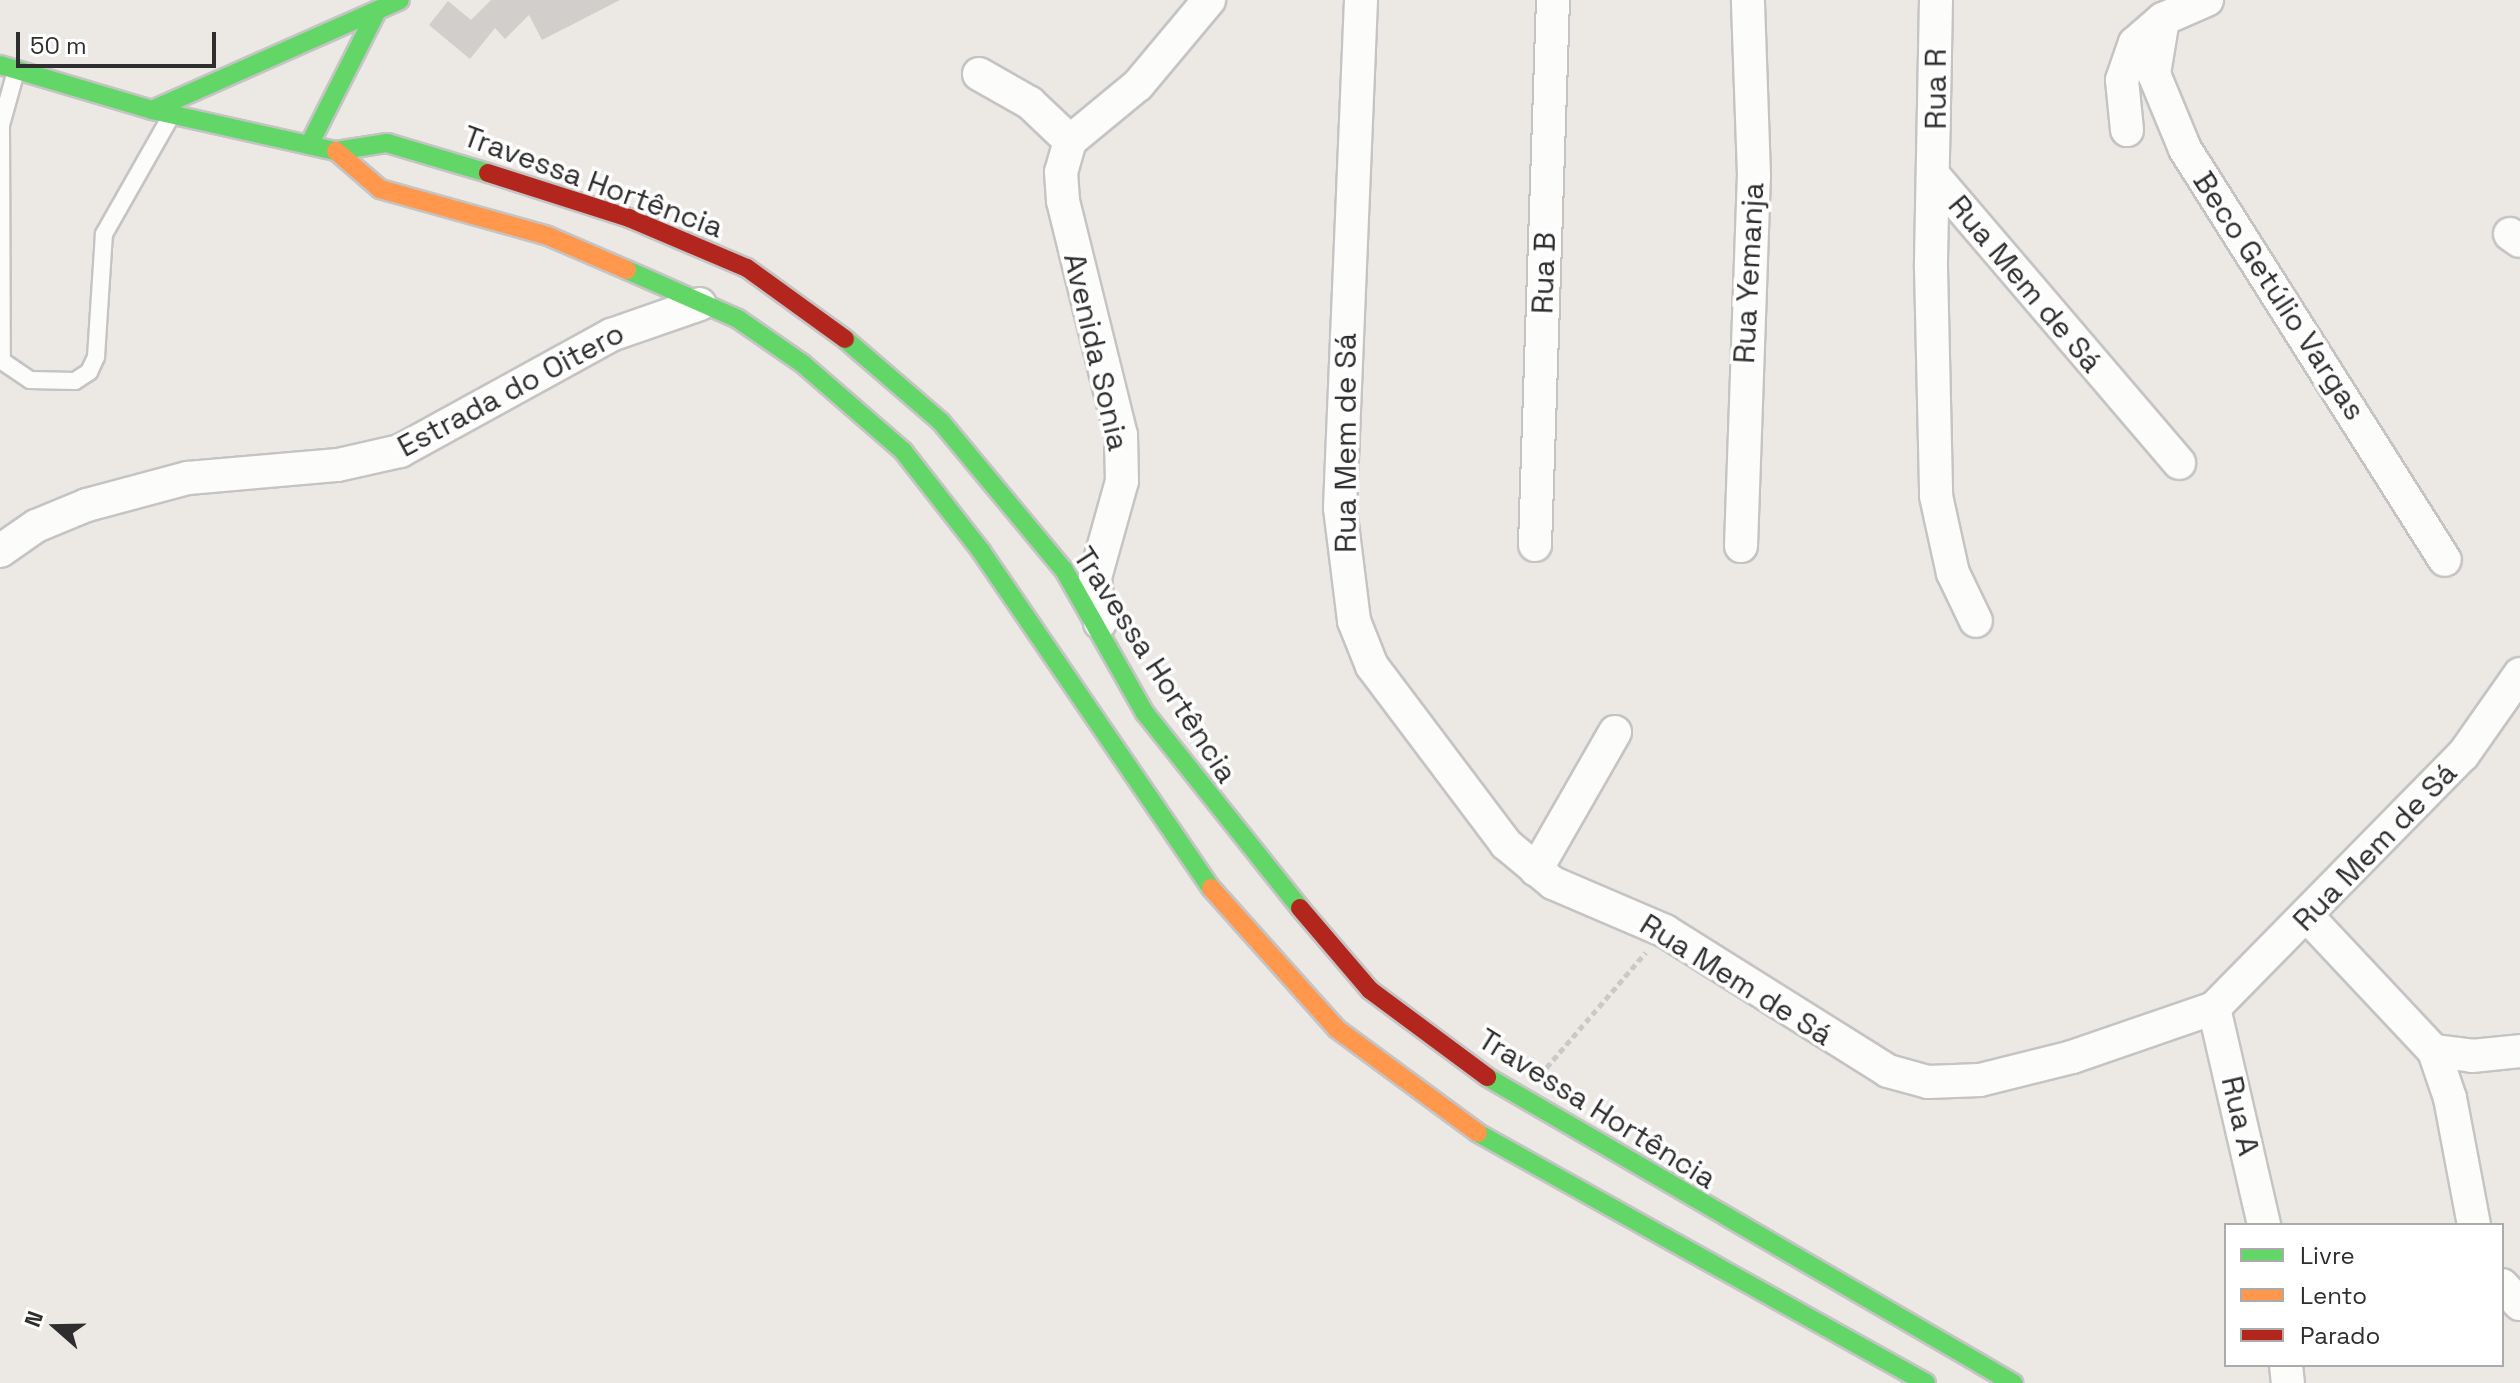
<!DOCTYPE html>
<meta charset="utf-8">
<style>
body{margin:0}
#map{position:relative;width:2520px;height:1383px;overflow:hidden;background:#ece8e4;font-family:"Space Grotesk",sans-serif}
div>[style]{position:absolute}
.building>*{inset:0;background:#d1cecb}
.path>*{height:5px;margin-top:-2.5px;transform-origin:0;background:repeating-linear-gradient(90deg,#c9c9c8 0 6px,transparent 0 10px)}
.roads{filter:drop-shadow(2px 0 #c5c4c5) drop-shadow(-2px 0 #c5c4c5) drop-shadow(0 2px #c5c4c5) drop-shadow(0 -2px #c5c4c5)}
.lane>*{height:16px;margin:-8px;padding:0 8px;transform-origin:8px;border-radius:8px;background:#fcfcfb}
.street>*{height:32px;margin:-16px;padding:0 16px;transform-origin:16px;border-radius:16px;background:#fcfcfb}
.fast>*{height:18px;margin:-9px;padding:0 9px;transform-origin:9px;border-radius:9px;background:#63d668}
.slow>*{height:18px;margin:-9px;padding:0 9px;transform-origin:9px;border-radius:9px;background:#ff974d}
.jam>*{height:18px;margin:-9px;padding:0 9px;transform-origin:9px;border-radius:9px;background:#b3261e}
span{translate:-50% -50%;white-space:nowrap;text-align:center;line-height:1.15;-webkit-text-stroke:7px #fff;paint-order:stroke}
.street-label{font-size:30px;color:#2e2e2e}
.legend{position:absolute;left:2224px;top:1223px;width:280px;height:144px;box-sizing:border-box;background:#fff;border:2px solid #ababab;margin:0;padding:10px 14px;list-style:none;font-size:24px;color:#2e2e2e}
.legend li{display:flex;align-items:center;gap:16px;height:40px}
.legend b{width:40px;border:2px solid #ababab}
.north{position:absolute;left:16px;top:1287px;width:80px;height:80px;-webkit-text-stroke:6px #fff;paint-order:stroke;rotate:290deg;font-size:22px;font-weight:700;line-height:32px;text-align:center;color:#2e2e2e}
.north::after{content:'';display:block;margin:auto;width:28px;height:36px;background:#2e2e2e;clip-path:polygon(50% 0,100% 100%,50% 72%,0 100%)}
.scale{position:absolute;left:16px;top:32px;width:200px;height:36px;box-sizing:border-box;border:4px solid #2e2e2e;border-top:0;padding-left:10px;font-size:24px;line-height:28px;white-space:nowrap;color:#2e2e2e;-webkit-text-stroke:6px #fff;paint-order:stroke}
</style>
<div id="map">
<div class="building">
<i style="clip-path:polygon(491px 0,620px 0,542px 40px,529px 15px,505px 39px,495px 28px,470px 59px,429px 25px,448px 1px,471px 20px)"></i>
</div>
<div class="path">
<i style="left:1540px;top:1075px;width:162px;rotate:-49.2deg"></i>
</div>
<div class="roads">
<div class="lane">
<i style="left:16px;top:71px;width:56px;rotate:105.5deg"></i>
<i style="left:1px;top:125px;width:236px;rotate:89.8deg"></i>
<i style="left:2px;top:361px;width:34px;rotate:34deg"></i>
<i style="left:30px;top:380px;width:45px;rotate:1.3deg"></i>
<i style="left:75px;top:381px;width:17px;rotate:-33deg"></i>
<i style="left:89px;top:372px;width:17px;rotate:-65deg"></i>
<i style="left:96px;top:357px;width:123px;rotate:-86.3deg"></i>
<i style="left:104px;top:234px;width:136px;rotate:-60.4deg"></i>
</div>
<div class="street">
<i style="left:1361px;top:0;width:508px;rotate:92.37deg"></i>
<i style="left:1340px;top:508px;width:114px;rotate:82.9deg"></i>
<i style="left:1354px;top:621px;width:48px;rotate:68.2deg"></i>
<i style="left:1372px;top:666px;width:223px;rotate:53deg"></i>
<i style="left:1506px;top:844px;width:61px;rotate:39.7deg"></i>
<i style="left:1553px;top:883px;width:122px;rotate:23.2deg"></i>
<i style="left:1665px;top:931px;width:263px;rotate:32.1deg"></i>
<i style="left:1888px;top:1071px;width:41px;rotate:15.4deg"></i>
<i style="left:1928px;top:1082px;width:52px;rotate:-2.2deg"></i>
<i style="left:1980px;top:1080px;width:95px;rotate:-14deg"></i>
<i style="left:2072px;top:1057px;width:150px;rotate:-19deg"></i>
<i style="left:2214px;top:1008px;width:355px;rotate:-45.5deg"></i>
<i style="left:2463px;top:755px;width:99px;rotate:-54.9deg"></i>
<i style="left:1936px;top:0;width:268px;rotate:91.1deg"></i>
<i style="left:1931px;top:268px;width:228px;rotate:88.7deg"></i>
<i style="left:1936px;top:496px;width:79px;rotate:77.6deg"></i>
<i style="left:1953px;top:573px;width:53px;rotate:64.4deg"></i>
<i style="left:2163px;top:19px;width:56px;rotate:99.3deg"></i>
<i style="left:2154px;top:74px;width:81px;rotate:67.5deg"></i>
<i style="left:2185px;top:149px;width:486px;rotate:57.7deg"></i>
<i style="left:979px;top:74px;width:59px;rotate:29.6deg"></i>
<i style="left:1030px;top:103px;width:55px;rotate:43.5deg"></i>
<i style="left:1070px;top:141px;width:32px;rotate:106deg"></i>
<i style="left:1061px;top:172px;width:29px;rotate:86deg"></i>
<i style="left:1063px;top:201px;width:241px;rotate:76.1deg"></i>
<i style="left:1121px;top:435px;width:46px;rotate:88.8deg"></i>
<i style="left:1122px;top:481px;width:101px;rotate:105.6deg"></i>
<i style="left:1095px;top:578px;width:45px;rotate:83.7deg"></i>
<i style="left:2127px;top:130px;width:50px;rotate:-95.7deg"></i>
<i style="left:2122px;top:80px;width:39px;rotate:-71deg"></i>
<i style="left:2135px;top:43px;width:37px;rotate:-41deg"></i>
<i style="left:2163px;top:19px;width:48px;rotate:-23.4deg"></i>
<i style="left:1070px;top:141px;width:88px;rotate:-39.5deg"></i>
<i style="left:1138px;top:85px;width:111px;rotate:-50.1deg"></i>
<i style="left:1935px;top:177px;width:376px;rotate:49.5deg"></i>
<i style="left:2510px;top:234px;width:12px;rotate:35deg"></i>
<i style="left:1535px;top:545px;width:545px;rotate:-88.11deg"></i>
<i style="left:1741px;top:546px;width:371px;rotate:-88deg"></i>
<i style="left:1754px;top:175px;width:175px;rotate:-92deg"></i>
<i style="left:0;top:551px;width:44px;rotate:-34.8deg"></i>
<i style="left:36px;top:526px;width:55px;rotate:-22.4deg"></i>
<i style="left:87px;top:505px;width:105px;rotate:-15deg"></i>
<i style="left:188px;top:478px;width:151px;rotate:-5deg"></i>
<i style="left:338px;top:465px;width:64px;rotate:-12.7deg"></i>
<i style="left:400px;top:451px;width:241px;rotate:-28.8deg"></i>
<i style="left:611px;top:335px;width:94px;rotate:-19.2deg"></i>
<i style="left:1536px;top:870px;width:159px;rotate:-60.2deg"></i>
<i style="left:2308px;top:917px;width:184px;rotate:46.8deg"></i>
<i style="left:2434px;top:1051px;width:50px;rotate:71.2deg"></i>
<i style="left:2450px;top:1098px;width:129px;rotate:79.3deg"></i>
<i style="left:2214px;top:1008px;width:223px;rotate:77deg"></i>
<i style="left:2434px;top:1051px;width:38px;rotate:7deg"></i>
<i style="left:2472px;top:1056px;width:48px;rotate:-5.9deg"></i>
<i style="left:2502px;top:1285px;width:26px;rotate:47deg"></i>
<i style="left:2286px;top:1365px;width:18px;rotate:84deg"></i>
</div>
<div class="fast">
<i style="left:0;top:65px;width:159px;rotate:16.5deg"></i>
<i style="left:152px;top:110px;width:189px;rotate:12.6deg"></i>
<i style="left:336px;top:151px;width:52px;rotate:-8.9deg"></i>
<i style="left:387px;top:143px;width:105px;rotate:16.5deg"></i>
<i style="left:152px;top:110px;width:271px;rotate:-23.9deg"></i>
<i style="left:309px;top:145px;width:150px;rotate:-63.1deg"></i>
<i style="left:627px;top:270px;width:121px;rotate:23.8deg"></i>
<i style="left:738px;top:319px;width:79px;rotate:34.7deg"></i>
<i style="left:803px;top:364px;width:133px;rotate:41deg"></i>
<i style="left:903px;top:451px;width:127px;rotate:52deg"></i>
<i style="left:981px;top:551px;width:408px;rotate:55.7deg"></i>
<i style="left:845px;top:339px;width:127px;rotate:40.8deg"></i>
<i style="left:941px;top:422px;width:192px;rotate:50.3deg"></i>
<i style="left:1064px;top:570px;width:164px;rotate:60.5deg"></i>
<i style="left:1145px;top:713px;width:249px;rotate:51.5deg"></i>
<i style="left:1487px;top:1077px;width:609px;rotate:30.19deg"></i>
<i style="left:1478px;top:1133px;width:513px;rotate:29.16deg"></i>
</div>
<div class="slow">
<i style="left:336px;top:151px;width:58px;rotate:40.8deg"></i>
<i style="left:380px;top:189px;width:174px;rotate:15.6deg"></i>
<i style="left:548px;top:236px;width:86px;rotate:23.3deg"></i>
<i style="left:1211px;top:888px;width:189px;rotate:48.2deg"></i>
<i style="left:1337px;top:1029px;width:175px;rotate:36.4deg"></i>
</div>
<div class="jam">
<i style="left:488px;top:173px;width:148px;rotate:17.7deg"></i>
<i style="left:629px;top:218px;width:128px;rotate:23deg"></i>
<i style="left:747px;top:268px;width:121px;rotate:35.9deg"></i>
<i style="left:1300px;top:908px;width:108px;rotate:49.5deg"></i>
<i style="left:1370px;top:990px;width:146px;rotate:36.6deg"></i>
</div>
</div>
<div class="street-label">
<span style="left:1936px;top:89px;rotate:-90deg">Rua R</span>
<span style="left:593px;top:182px;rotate:20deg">Travessa Hortência</span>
<span style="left:1544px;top:273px;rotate:-88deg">Rua B</span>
<span style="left:1749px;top:273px;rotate:-87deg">Rua Yemanja</span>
<span style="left:2025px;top:284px;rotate:50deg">Rua Mem de Sá</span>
<span style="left:2279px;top:296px;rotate:57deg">Beco Getúlio Vargas</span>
<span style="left:1096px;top:352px;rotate:77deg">Avenida Sonia</span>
<span style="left:511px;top:390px;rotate:-28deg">Estrada do Oitero</span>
<span style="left:1346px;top:443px;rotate:-90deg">Rua Mem de Sá</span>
<span style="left:1155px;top:665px;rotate:57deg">Travessa Hortência</span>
<span style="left:2375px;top:847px;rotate:-46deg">Rua Mem de Sá</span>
<span style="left:1736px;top:980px;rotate:32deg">Rua Mem de Sá</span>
<span style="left:1597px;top:1109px;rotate:32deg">Travessa Hortência</span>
<span style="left:2240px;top:1116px;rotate:77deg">Rua A</span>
</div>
<ul class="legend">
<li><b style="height:10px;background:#63d668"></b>Livre</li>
<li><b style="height:10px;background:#ff974d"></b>Lento</li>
<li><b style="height:10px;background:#b3261e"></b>Parado</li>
</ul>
<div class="north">N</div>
<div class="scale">50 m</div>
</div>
